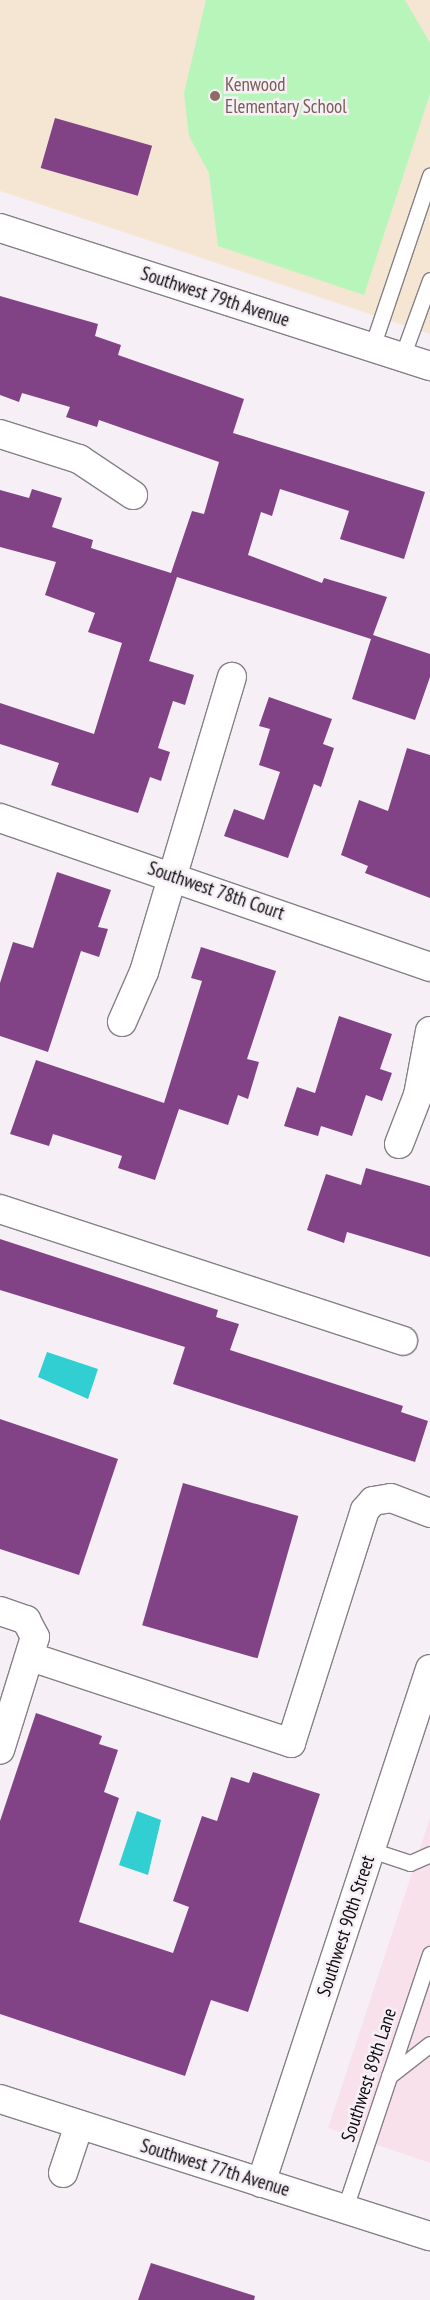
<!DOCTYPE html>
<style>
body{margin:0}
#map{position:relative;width:430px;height:2300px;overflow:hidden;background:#f6f0f6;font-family:"PT Sans Narrow",sans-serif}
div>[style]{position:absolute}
.commercial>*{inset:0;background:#f9e1ec}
.education>*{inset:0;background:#f4e6d3}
.green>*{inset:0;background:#b7f5bb}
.water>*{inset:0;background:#31cfd2}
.building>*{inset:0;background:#814385;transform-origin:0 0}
.roads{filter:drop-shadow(1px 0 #868086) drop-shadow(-1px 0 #868086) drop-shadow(0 1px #868086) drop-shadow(0 -1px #868086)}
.lane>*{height:15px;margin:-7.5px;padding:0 7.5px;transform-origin:7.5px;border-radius:7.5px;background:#fff}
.street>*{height:28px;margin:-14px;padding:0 14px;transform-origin:14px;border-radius:14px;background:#fff}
.secondary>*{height:28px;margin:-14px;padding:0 14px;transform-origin:14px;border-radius:14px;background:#fff}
.dots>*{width:14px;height:14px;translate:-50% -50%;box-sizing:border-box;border:2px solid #f6f0f6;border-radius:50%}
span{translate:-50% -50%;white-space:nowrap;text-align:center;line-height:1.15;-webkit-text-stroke:5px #f6f0f6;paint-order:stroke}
.education-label{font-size:19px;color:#785e54}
.left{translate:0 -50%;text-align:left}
.street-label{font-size:19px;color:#0d0b0d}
</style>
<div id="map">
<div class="commercial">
<i style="clip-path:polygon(430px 1818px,430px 2163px,328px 2128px)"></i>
</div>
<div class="education">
<i style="clip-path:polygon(0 0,430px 0,430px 334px,0 191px)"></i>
</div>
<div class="green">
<i style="clip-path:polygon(206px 0,405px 0,430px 43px,430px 94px,364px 295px,218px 246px,209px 173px,189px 136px,184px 93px)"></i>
</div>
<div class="water">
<i style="clip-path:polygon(47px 1352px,98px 1369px,88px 1399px,38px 1377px)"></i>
<i style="clip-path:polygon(137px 1811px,161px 1820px,148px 1875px,119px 1865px)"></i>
</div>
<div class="building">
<i style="left:55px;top:118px;width:101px;height:52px;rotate:16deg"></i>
<i style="clip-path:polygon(0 296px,98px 324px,95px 336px,121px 345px,118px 355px,244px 399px,233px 433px,425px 492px,404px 559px,340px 539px,349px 511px,280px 489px,272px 516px,261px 512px,248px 555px,322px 583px,324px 578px,387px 597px,373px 635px,430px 654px,430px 677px,415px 720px,352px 699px,371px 639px,177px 577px,149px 661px,194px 675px,185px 705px,173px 701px,158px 748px,170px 752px,161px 781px,150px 777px,138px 813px,51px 785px,59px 763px,0 744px,0 703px,94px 734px,122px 643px,88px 632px,95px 613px,45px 595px,56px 562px,0 547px,0 490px,29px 498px,32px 489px,62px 498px,52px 527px,93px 540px,91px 548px,171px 573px,192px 511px,204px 514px,219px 462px,99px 420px,97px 427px,66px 417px,70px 407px,22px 393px,19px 402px,0 395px)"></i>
<i style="clip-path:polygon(269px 697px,332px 719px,323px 744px,334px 748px,321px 787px,314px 784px,288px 858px,224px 836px,234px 809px,264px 820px,280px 772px,259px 765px,270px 729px,259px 726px)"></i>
<i style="clip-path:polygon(407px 748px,430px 755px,430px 898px,365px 873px,368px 866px,341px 855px,359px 800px,388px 811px)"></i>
<i style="clip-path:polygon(57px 872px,111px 890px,98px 927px,108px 929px,99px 957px,81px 951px,48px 1052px,0 1036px,0 983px,13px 942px,33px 948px)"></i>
<i style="clip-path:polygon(201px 947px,276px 971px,247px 1059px,259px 1062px,248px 1099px,238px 1095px,228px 1125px,179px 1109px,155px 1180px,118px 1168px,122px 1156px,53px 1134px,49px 1146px,10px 1134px,36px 1060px,164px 1103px,202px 981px,191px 978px)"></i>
<i style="clip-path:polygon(339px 1016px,392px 1034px,380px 1069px,392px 1073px,382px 1101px,366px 1095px,352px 1136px,321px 1126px,318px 1136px,284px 1126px,297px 1087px,315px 1093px)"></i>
<i style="clip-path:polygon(366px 1168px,430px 1186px,430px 1257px,347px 1232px,344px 1243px,307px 1230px,326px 1174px,361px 1185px)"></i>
<i style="clip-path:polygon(0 1239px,218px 1310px,216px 1317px,239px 1324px,230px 1350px,403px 1406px,401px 1412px,428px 1421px,415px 1462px,173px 1384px,185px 1347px,0 1290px)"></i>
<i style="clip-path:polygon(0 1419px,118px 1459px,79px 1575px,0 1549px)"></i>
<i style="left:183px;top:1483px;width:120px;height:148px;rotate:16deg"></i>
<i style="clip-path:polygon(36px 1713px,102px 1736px,99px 1744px,118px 1750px,104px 1792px,119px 1798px,79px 1922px,173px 1953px,189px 1907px,173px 1901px,202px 1816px,217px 1821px,231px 1777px,249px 1783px,253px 1772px,320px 1794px,248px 2012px,211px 2000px,185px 2076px,0 2014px,0 1821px)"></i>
<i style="clip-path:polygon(151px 2263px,255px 2296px,254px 2300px,138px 2300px)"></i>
</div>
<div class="roads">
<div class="lane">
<i style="left:372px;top:347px;width:181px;rotate:-71.3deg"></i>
<i style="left:402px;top:357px;width:82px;rotate:-70deg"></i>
<i style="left:371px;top:1850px;width:41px;rotate:18.4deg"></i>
<i style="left:410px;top:1863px;width:22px;rotate:-24deg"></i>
<i style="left:389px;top:2076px;width:52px;rotate:-38deg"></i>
<i style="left:345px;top:2208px;width:268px;rotate:-71.5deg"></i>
</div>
<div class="street">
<i style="left:0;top:434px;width:83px;rotate:17.6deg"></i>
<i style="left:79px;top:459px;width:65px;rotate:33.7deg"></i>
<i style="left:0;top:818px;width:455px;rotate:19.1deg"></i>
<i style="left:122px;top:1022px;width:55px;rotate:-66.3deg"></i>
<i style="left:144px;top:972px;width:308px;rotate:-73.4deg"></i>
<i style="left:399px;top:1144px;width:53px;rotate:-68.8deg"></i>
<i style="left:418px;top:1095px;width:65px;rotate:-79.4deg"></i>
<i style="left:0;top:1209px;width:424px;rotate:18.1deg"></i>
<i style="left:0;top:1611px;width:28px;rotate:19deg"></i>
<i style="left:26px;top:1620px;width:19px;rotate:62deg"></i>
<i style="left:35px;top:1637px;width:118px;rotate:107.2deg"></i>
<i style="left:31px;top:1657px;width:274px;rotate:18.3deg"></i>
<i style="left:291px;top:1743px;width:244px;rotate:-72.4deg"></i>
<i style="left:365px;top:1510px;width:12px;rotate:-48deg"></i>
<i style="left:373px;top:1501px;width:18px;rotate:-9deg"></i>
<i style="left:391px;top:1498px;width:42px;rotate:21deg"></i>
<i style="left:63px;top:2173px;width:51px;rotate:-71.6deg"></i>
<i style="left:261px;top:2183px;width:541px;rotate:-71.8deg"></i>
</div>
<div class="secondary">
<i style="left:0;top:228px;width:452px;rotate:17.8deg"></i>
<i style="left:0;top:2099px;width:451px;rotate:17.7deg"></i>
</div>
</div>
<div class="dots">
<i style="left:215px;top:96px;background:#8d6e63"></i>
</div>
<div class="education-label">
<span class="left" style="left:225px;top:96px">Kenwood<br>Elementary School</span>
</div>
<div class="street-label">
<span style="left:215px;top:297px;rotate:18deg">Southwest 79th Avenue</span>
<span style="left:216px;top:891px;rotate:19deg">Southwest 78th Court</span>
<span style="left:346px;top:1926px;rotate:-72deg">Southwest 90th Street</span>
<span style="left:369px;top:2075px;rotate:-72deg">Southwest 89th Lane</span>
<span style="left:215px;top:2168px;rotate:17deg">Southwest 77th Avenue</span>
</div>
</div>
